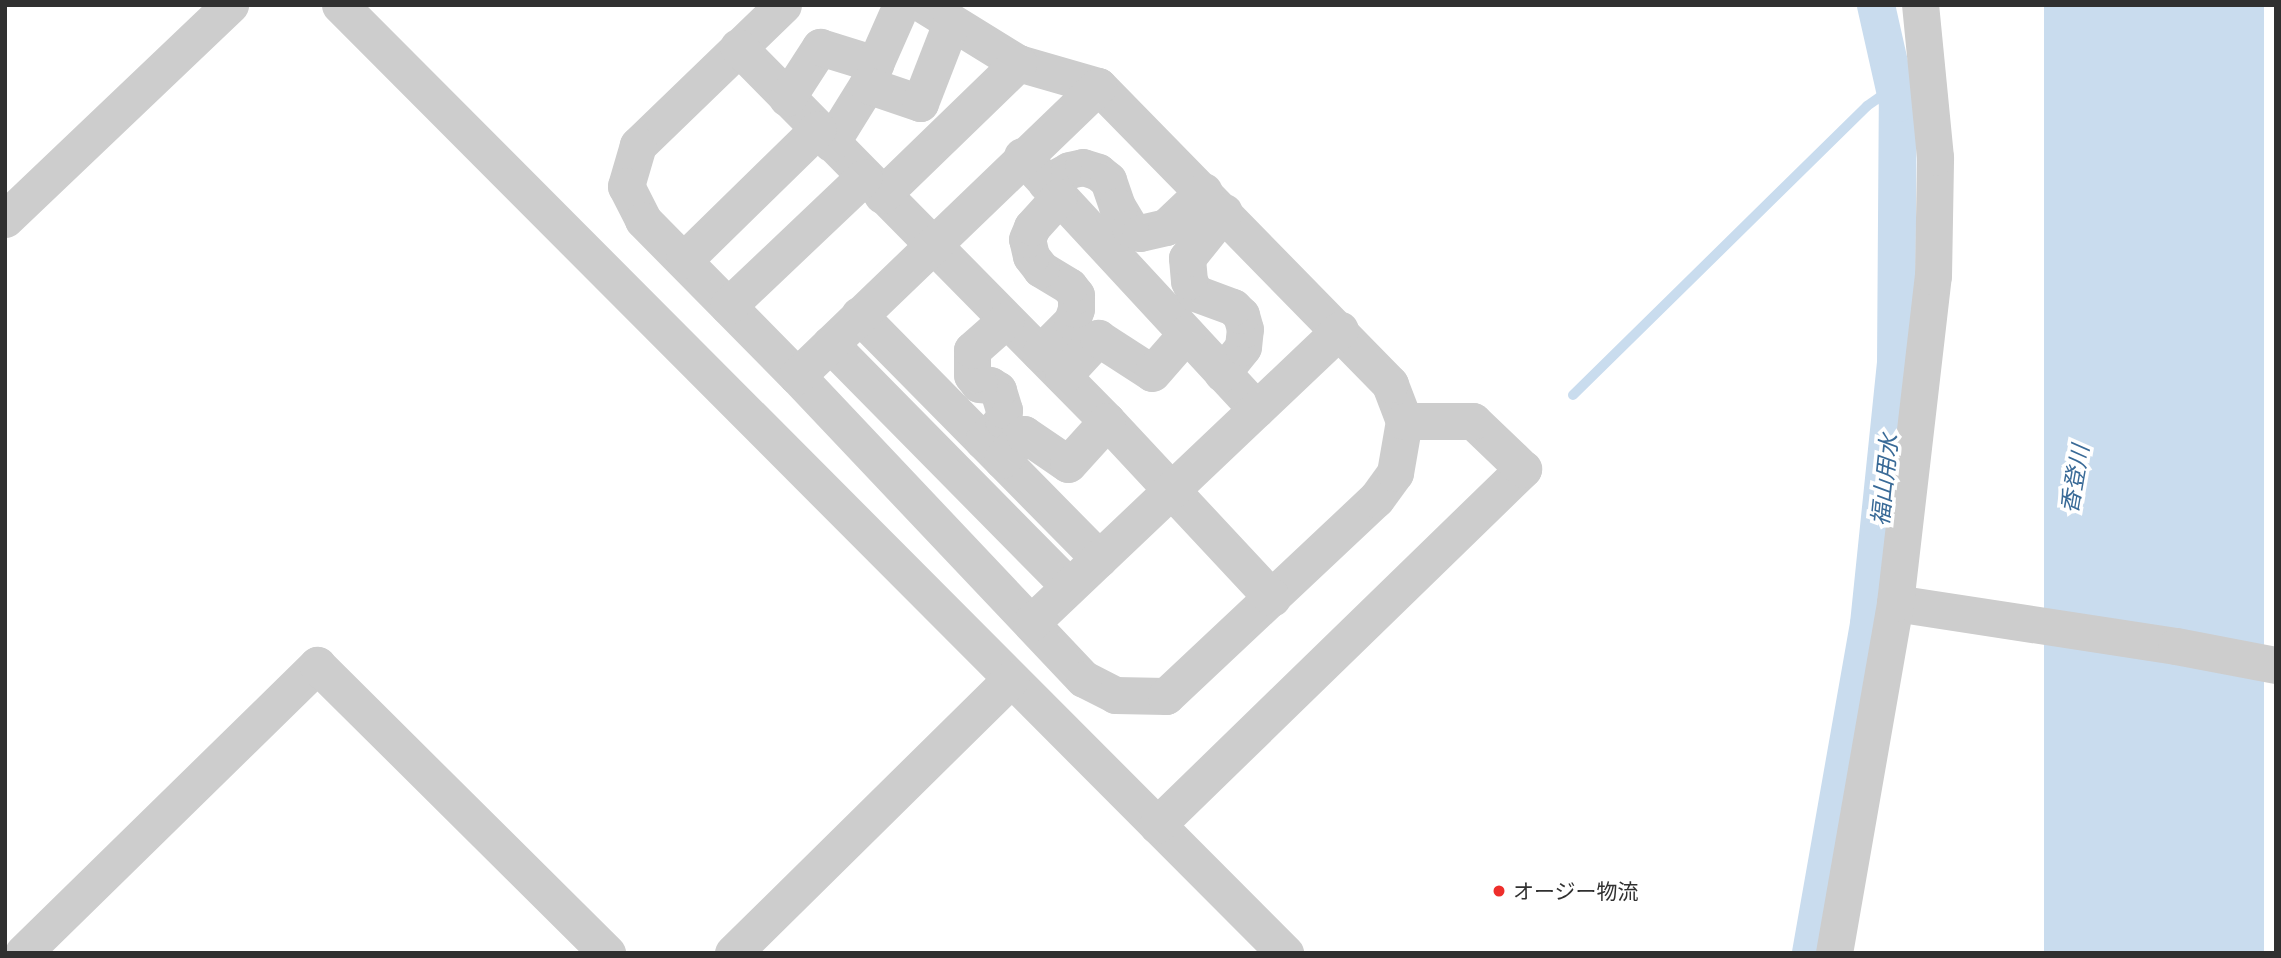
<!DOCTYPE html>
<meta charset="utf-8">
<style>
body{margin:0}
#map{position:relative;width:2281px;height:958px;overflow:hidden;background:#fff;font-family:"Noto Sans","Noto Sans JP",sans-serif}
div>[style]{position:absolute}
.water>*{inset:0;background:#c9dcee;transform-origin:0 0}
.stream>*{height:10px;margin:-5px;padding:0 5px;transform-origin:5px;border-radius:5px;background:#c9dcee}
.canal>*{height:38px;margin:-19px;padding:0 19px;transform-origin:19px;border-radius:19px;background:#c9dcee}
.minor>*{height:37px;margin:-18.5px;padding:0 18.5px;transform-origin:18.5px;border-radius:18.5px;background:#cdcdcd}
.dots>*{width:19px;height:19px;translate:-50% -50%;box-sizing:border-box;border:4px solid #fff;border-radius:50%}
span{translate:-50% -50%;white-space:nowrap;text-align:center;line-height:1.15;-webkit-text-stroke:7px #fff;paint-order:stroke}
.poi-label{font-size:21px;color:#303030}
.left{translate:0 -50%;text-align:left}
.water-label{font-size:23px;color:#396a97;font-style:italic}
.frame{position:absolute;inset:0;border:7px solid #303030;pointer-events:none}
</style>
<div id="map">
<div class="water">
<i style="left:2044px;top:5px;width:220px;height:961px"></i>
</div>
<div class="stream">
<i style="left:1573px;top:395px;width:412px;rotate:-44.5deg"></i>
<i style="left:1867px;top:106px;width:49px;rotate:-35deg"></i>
</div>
<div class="canal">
<i style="left:1811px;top:953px;width:334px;rotate:-80deg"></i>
<i style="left:1869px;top:624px;width:261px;rotate:-84.1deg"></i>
<i style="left:1896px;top:364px;width:261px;rotate:-89.6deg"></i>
<i style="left:1898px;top:103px;width:100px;rotate:-102.7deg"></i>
</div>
<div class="minor">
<i style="left:340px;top:5px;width:1339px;rotate:45.09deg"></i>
<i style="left:783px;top:5px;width:202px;rotate:136deg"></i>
<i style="left:638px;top:145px;width:43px;rotate:106.3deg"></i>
<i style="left:626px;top:186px;width:38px;rotate:63deg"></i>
<i style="left:643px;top:220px;width:219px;rotate:45.4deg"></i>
<i style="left:797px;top:376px;width:417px;rotate:46.6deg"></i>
<i style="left:1084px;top:679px;width:35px;rotate:27deg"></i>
<i style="left:1115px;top:695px;width:51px;rotate:1.1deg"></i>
<i style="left:1166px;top:696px;width:288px;rotate:-43.2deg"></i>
<i style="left:1376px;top:499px;width:32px;rotate:-54deg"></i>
<i style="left:1395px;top:473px;width:53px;rotate:-80.2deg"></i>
<i style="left:1404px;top:421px;width:40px;rotate:-111deg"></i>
<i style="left:1390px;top:384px;width:417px;rotate:-134.4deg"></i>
<i style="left:1098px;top:86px;width:83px;rotate:-164deg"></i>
<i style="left:1018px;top:63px;width:110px;rotate:-148.3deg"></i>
<i style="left:738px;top:47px;width:525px;rotate:45.39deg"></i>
<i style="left:1107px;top:421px;width:242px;rotate:47deg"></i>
<i style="left:787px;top:98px;width:61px;rotate:-57.1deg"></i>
<i style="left:820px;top:47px;width:58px;rotate:17.2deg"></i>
<i style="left:875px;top:64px;width:64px;rotate:-66.2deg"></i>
<i style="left:831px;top:143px;width:68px;rotate:-58.2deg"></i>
<i style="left:867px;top:85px;width:56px;rotate:18.8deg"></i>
<i style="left:920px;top:103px;width:86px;rotate:-68.8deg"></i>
<i style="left:1022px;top:156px;width:345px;rotate:47.2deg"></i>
<i style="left:1046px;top:183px;width:26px;rotate:-29deg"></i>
<i style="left:1069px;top:170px;width:14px;rotate:-12deg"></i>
<i style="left:1083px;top:167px;width:16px;rotate:18deg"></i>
<i style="left:1098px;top:172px;width:13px;rotate:39deg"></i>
<i style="left:1108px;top:180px;width:28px;rotate:71deg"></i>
<i style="left:1117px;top:206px;width:26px;rotate:59deg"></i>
<i style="left:1130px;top:228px;width:11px;rotate:27deg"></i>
<i style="left:1140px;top:233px;width:27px;rotate:-13deg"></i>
<i style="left:1166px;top:227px;width:52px;rotate:-43.5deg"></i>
<i style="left:882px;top:195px;width:190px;rotate:-44.1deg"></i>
<i style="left:5px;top:219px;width:311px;rotate:-43.6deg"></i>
<i style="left:684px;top:260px;width:187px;rotate:-44.4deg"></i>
<i style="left:728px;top:306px;width:187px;rotate:-43.5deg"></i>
<i style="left:859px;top:315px;width:342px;rotate:45.4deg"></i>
<i style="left:830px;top:344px;width:340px;rotate:45.4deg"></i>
<i style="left:1040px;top:353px;width:45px;rotate:-45deg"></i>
<i style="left:1072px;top:321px;width:13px;rotate:-72deg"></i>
<i style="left:1076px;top:309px;width:14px;rotate:-90deg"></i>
<i style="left:1076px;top:295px;width:11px;rotate:-128deg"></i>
<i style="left:1069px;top:286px;width:33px;rotate:-149deg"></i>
<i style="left:1041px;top:269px;width:16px;rotate:-128deg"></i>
<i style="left:1031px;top:256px;width:17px;rotate:-103deg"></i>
<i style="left:1027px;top:239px;width:13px;rotate:-67deg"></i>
<i style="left:1032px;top:227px;width:40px;rotate:-48deg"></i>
<i style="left:1222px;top:373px;width:33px;rotate:-51deg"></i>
<i style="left:1243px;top:347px;width:18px;rotate:-84deg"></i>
<i style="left:1245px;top:329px;width:15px;rotate:-106deg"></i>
<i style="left:1241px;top:315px;width:11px;rotate:-135deg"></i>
<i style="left:1233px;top:307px;width:40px;rotate:-159.8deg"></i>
<i style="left:1195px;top:293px;width:13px;rotate:-117deg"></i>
<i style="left:1189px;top:281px;width:23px;rotate:-95deg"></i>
<i style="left:1187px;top:258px;width:59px;rotate:-51.2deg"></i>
<i style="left:797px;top:376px;width:418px;rotate:-43.9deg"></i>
<i style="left:1063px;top:376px;width:52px;rotate:-47.4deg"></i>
<i style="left:1098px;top:338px;width:64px;rotate:32.9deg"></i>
<i style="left:1152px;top:373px;width:52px;rotate:-48.9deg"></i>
<i style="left:983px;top:441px;width:29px;rotate:-46deg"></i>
<i style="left:1003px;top:420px;width:10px;rotate:-84deg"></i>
<i style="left:1004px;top:410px;width:21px;rotate:-107deg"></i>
<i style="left:998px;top:390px;width:9px;rotate:-148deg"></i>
<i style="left:990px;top:385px;width:11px;rotate:-175deg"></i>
<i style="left:979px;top:384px;width:11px;rotate:-128deg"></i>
<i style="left:972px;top:375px;width:25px;rotate:-90deg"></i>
<i style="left:972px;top:350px;width:45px;rotate:-41.4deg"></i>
<i style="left:1002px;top:460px;width:34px;rotate:-50deg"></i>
<i style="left:1024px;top:434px;width:53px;rotate:34.3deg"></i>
<i style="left:1068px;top:464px;width:58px;rotate:-47.8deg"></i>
<i style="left:1895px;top:603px;width:284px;rotate:8.7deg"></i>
<i style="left:2176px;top:646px;width:102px;rotate:10.8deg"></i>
<i style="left:1031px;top:623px;width:426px;rotate:-43.5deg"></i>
<i style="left:1157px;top:825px;width:511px;rotate:-44.21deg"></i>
<i style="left:1523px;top:469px;width:69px;rotate:-136.2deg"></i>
<i style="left:1473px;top:421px;width:69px;rotate:180deg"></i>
<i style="left:23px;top:953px;width:412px;rotate:-44.4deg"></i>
<i style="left:317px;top:665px;width:409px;rotate:44.8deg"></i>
<i style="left:733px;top:953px;width:390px;rotate:-44.6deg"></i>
<i style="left:1834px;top:953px;width:355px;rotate:-80.1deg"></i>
<i style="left:1895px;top:603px;width:329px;rotate:-83.4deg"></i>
<i style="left:1933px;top:276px;width:119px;rotate:-89deg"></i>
<i style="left:1935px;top:157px;width:153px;rotate:-95.6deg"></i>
</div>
<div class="dots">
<i style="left:1499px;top:891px;background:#ee2e2b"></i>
</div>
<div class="poi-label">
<span class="left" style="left:1513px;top:891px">オージー物流</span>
</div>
<div class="water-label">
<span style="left:2074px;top:479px;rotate:-80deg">香登川</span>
<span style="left:1884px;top:480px;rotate:-84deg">福山用水</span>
</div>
<div class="frame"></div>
</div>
